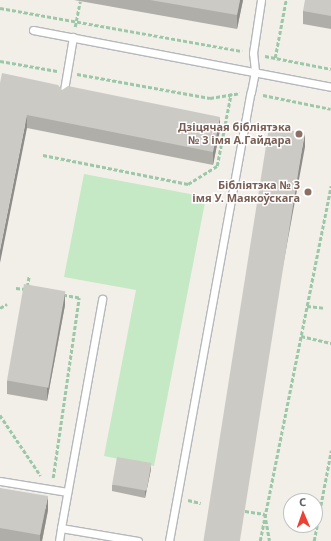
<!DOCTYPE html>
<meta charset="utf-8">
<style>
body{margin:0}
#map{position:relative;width:331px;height:541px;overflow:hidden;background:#f1efe8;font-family:"Noto Sans",sans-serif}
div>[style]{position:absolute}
.green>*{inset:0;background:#c5e8c5}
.path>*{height:2.5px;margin-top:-1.25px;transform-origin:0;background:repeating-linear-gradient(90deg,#9cc7a9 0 4px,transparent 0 6px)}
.roads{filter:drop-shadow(1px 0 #b5b8bc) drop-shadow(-1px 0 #b5b8bc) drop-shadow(0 1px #b5b8bc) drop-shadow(0 -1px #b5b8bc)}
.service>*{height:7px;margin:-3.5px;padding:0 3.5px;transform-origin:3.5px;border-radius:3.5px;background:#fff}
.wall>*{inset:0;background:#afaea9}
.shaded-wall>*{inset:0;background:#8f8d8a}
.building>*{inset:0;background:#cccac5;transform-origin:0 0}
.dots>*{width:11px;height:11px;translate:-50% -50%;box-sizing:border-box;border:2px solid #fff;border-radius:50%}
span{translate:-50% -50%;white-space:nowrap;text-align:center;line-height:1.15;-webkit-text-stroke:3px #fff;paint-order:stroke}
.education-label{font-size:11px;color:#785e54;font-weight:700}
.right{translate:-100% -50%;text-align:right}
.north{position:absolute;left:283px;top:493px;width:40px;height:40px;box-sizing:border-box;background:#fff;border:1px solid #bfc1c3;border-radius:50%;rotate:358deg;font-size:11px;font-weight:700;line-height:16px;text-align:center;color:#5f6368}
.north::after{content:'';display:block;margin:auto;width:14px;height:18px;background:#ea4335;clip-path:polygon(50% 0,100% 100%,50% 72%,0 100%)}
</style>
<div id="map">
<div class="green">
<i style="clip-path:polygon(84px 174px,206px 197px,154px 466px,104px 456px,136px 290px,64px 277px)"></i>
</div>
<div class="path">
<i style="left:0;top:8px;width:246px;rotate:10.1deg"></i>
<i style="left:75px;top:27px;width:26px;rotate:-79deg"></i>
<i style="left:265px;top:56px;width:67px;rotate:11.1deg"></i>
<i style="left:275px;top:58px;width:59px;rotate:-79.3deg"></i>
<i style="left:0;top:61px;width:58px;rotate:10deg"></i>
<i style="left:77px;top:74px;width:135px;rotate:10.2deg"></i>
<i style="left:210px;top:98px;width:30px;rotate:-9deg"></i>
<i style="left:263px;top:95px;width:69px;rotate:11.6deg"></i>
<i style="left:43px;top:155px;width:148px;rotate:11.3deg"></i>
<i style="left:188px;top:184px;width:34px;rotate:-32deg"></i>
<i style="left:217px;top:166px;width:74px;rotate:-79.1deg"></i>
<i style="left:27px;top:287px;width:11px;rotate:-80deg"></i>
<i style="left:16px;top:288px;width:9px;rotate:6deg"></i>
<i style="left:307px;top:306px;width:18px;rotate:6deg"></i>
<i style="left:0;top:308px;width:8px;rotate:-30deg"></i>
<i style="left:301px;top:336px;width:31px;rotate:13deg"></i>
<i style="left:0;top:415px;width:73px;rotate:56.1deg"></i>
<i style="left:53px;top:478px;width:182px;rotate:-81.8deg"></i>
<i style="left:79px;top:298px;width:17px;rotate:-170deg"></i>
<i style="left:188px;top:500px;width:13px;rotate:13deg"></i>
<i style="left:239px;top:510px;width:26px;rotate:9deg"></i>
<i style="left:265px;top:514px;width:27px;rotate:80deg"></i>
<i style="left:260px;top:541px;width:362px;rotate:-78.7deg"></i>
<i style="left:314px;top:541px;width:92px;rotate:-79.3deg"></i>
</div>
<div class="roads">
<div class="service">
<i style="left:33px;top:30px;width:303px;rotate:10.8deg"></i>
<i style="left:63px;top:96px;width:60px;rotate:-80.4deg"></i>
<i style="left:0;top:481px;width:68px;rotate:9.3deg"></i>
<i style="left:61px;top:528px;width:233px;rotate:-79.8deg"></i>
<i style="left:59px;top:541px;width:13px;rotate:-81deg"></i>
<i style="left:61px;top:528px;width:78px;rotate:9.6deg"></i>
<i style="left:169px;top:541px;width:456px;rotate:-79.7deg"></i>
<i style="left:251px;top:92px;width:21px;rotate:-79deg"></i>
<i style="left:255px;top:71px;width:18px;rotate:-96deg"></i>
<i style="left:253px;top:53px;width:54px;rotate:-81.4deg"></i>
</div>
</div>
<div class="wall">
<i style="clip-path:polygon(74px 0,243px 0,237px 29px)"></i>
<i style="clip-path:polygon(331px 0,331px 29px,303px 24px,303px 11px)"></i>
<i style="clip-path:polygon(0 83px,62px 90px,220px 130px,213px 165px,27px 128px)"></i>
<i style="clip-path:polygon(65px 305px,47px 401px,7px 394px,7px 381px)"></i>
<i style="clip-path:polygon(151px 469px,145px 498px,112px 491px,112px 485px)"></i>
<i style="clip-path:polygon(0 488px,48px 510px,42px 541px,0 541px)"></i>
</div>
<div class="shaded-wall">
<i style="clip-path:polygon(240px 0,243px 0,237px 29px,237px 15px)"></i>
<i style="clip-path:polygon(27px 115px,27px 128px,0 263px,0 250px)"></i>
<i style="clip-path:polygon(220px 117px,220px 130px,213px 165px,213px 152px)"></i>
<i style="clip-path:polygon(305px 133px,305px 147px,232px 541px,229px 541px)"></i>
<i style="clip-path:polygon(65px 291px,65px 305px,47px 401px,47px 388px)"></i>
<i style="clip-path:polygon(151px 463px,151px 469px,145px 498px,145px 491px)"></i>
<i style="clip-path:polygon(48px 496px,48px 510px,42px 541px,40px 541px,40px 535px)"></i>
</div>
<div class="building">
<i style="clip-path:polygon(150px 0,240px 0,237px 15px)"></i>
<i style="clip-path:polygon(305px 0,331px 0,331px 16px,303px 11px)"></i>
<i style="clip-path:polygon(2px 73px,58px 85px,62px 90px,68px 86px,220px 117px,213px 152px,27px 115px,0 250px,0 83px)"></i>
<i style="left:269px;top:127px;width:36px;height:421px;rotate:9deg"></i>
<i style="left:24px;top:284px;width:42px;height:98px;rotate:10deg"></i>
<i style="left:117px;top:457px;width:35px;height:28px;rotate:10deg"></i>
<i style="clip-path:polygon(0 488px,48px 496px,40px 535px,0 528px)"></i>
</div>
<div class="dots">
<i style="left:299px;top:134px;background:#8d6e63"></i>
<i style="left:308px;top:192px;background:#8d6e63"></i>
</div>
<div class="education-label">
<span class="right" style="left:291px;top:134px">Дзіцячая бібліятэка<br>№ 3 імя А.Гайдара</span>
<span class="right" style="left:300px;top:192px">Бібліятэка № 3<br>імя У. Маякоўскага</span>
</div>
<div class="north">С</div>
</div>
